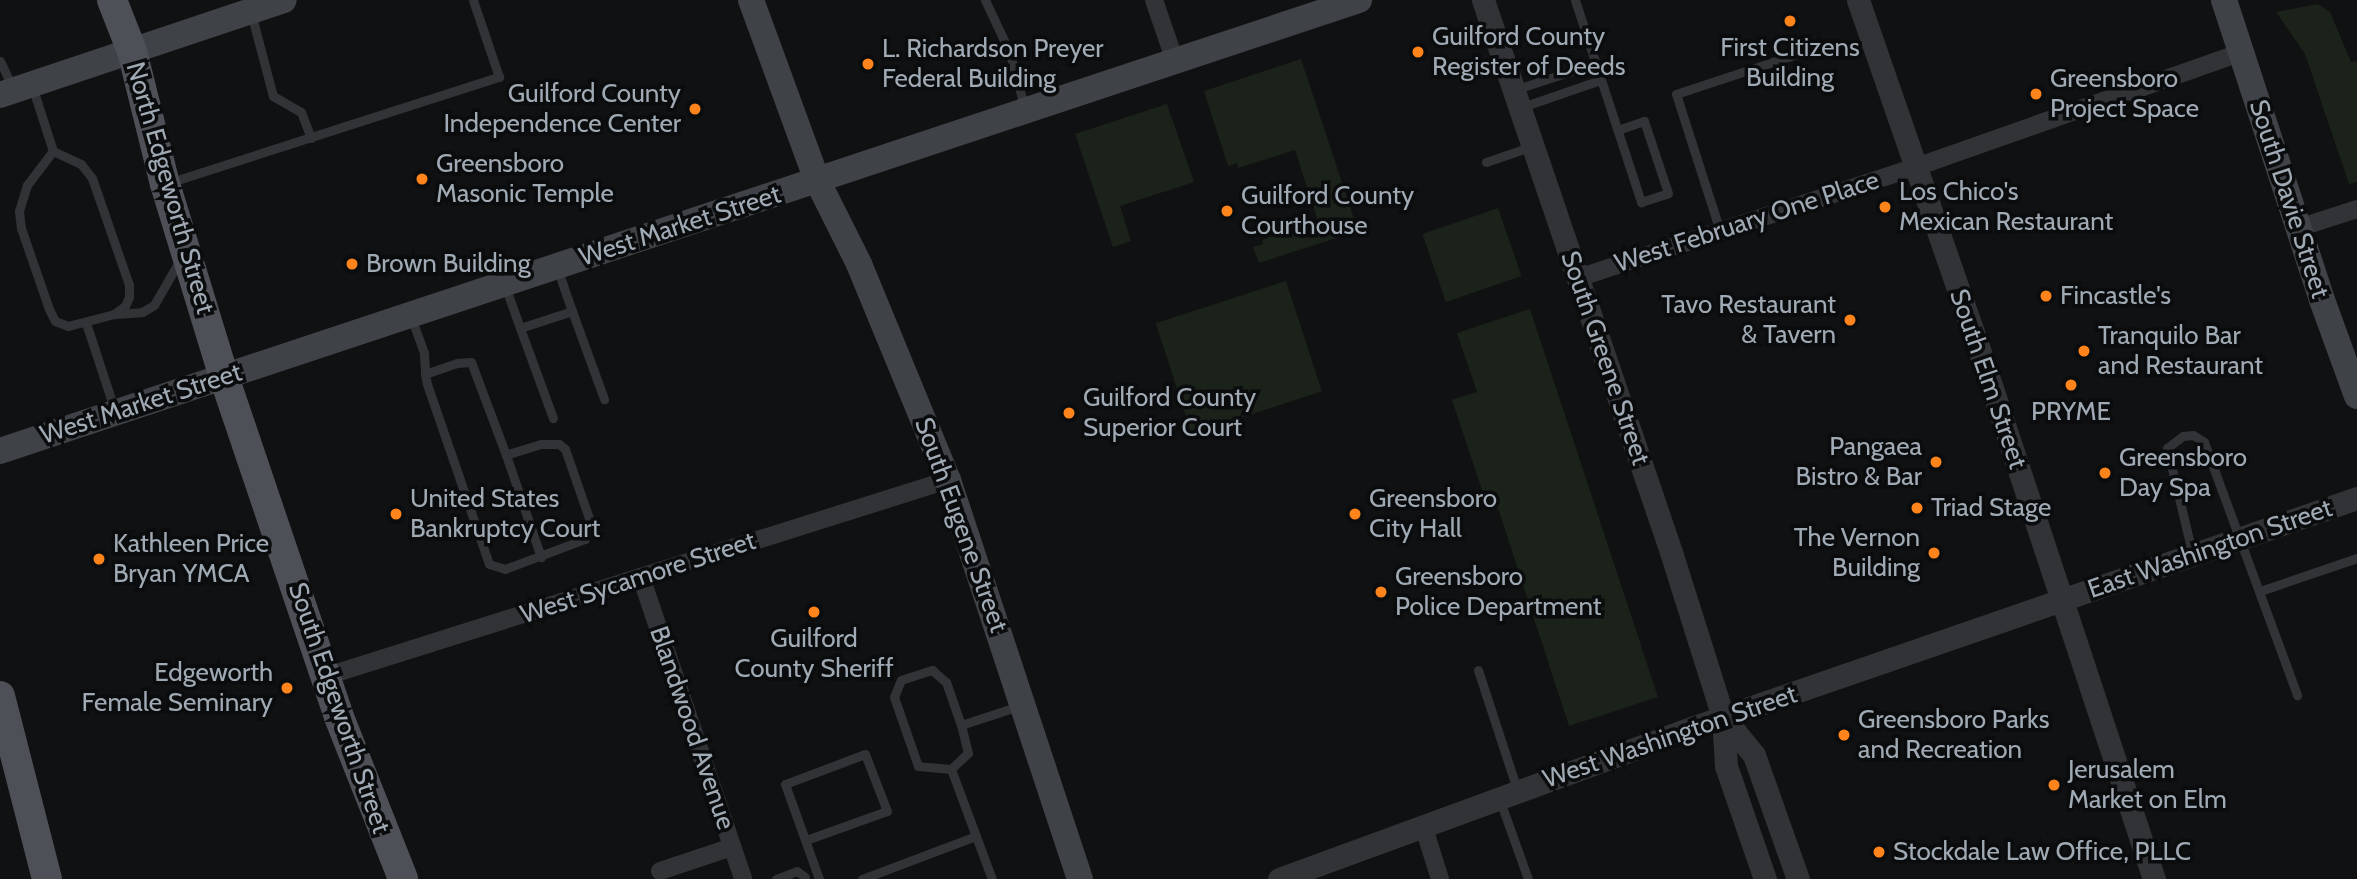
<!DOCTYPE html>
<style>
body{margin:0}
#map{position:relative;width:2357px;height:879px;overflow:hidden;background:#101112;font-family:Cabin,sans-serif}
div>[style]{position:absolute}
.green>*{inset:0;background:#1b221a;transform-origin:0 0}
.service>*{height:9px;margin:-4.5px;padding:0 4.5px;transform-origin:4.5px;border-radius:4.5px;background:#313337}
.minor>*{height:18px;margin:-9px;padding:0 9px;transform-origin:9px;border-radius:9px;background:#313337}
.tertiary>*{height:23px;margin:-11.5px;padding:0 11.5px;transform-origin:11.5px;border-radius:11.5px;background:#313337}
.secondary>*{height:26px;margin:-13px;padding:0 13px;transform-origin:13px;border-radius:13px;background:#3f4347}
.primary>*{height:30px;margin:-15px;padding:0 15px;transform-origin:15px;border-radius:15px;background:#4d5157}
.dots>*{width:19px;height:19px;translate:-50% -50%;box-sizing:border-box;border:4px solid #0b0c0d;border-radius:50%}
span{translate:-50% -50%;white-space:nowrap;text-align:center;line-height:1.15;-webkit-text-stroke:7px #0b0c0d;paint-order:stroke}
.poi-label{font-size:26px;color:#a0aab4}
.left{translate:0 -50%;text-align:left}
.right{translate:-100% -50%;text-align:right}
.street-label{font-size:26px;color:#a0aab4}
</style>
<div id="map">
<div class="green">
<i style="clip-path:polygon(2318px 4px,2330px 12px,2351px 62px,2357px 61px,2357px 182px,2349px 184px,2305px 54px,2276px 12px)"></i>
<i style="clip-path:polygon(1301px 59px,1358px 231px,1259px 263px,1253px 247px,1263px 244px,1262px 240px,1318px 221px,1295px 150px,1238px 168px,1237px 163px,1228px 166px,1204px 91px)"></i>
<i style="clip-path:polygon(1167px 104px,1194px 182px,1120px 206px,1131px 241px,1113px 247px,1075px 134px)"></i>
<i style="left:1498px;top:208px;width:72px;height:80px;rotate:71deg"></i>
<i style="left:1286px;top:281px;width:116px;height:137px;rotate:72deg"></i>
<i style="clip-path:polygon(1530px 309px,1658px 697px,1569px 726px,1498px 508px,1489px 511px,1452px 400px,1477px 392px,1457px 333px)"></i>
</div>
<div class="service">
<i style="left:985px;top:0;width:56px;rotate:64.8deg"></i>
<i style="left:1009px;top:51px;width:60px;rotate:74.6deg"></i>
<i style="left:1575px;top:0;width:213px;rotate:71.9deg"></i>
<i style="left:1641px;top:202px;width:28px;rotate:-18deg"></i>
<i style="left:1668px;top:193px;width:76px;rotate:-108.4deg"></i>
<i style="left:1644px;top:121px;width:28px;rotate:161deg"></i>
<i style="left:251px;top:13px;width:86px;rotate:75.2deg"></i>
<i style="left:273px;top:96px;width:32px;rotate:30deg"></i>
<i style="left:301px;top:112px;width:28px;rotate:69deg"></i>
<i style="left:0;top:61px;width:31px;rotate:65deg"></i>
<i style="left:32px;top:86px;width:68px;rotate:72.1deg"></i>
<i style="left:1514px;top:90px;width:86px;rotate:-18.2deg"></i>
<i style="left:1522px;top:107px;width:83px;rotate:-18.9deg"></i>
<i style="left:53px;top:151px;width:31px;rotate:25deg"></i>
<i style="left:81px;top:164px;width:18px;rotate:52deg"></i>
<i style="left:92px;top:178px;width:113px;rotate:70.9deg"></i>
<i style="left:129px;top:285px;width:12px;rotate:90deg"></i>
<i style="left:129px;top:297px;width:10px;rotate:114deg"></i>
<i style="left:125px;top:306px;width:14px;rotate:144deg"></i>
<i style="left:114px;top:314px;width:48px;rotate:165.4deg"></i>
<i style="left:68px;top:326px;width:14px;rotate:-159deg"></i>
<i style="left:55px;top:321px;width:13px;rotate:-117deg"></i>
<i style="left:49px;top:309px;width:86px;rotate:-109.1deg"></i>
<i style="left:21px;top:228px;width:17px;rotate:-97deg"></i>
<i style="left:19px;top:211px;width:27px;rotate:-73deg"></i>
<i style="left:27px;top:185px;width:43px;rotate:-52.6deg"></i>
<i style="left:1486px;top:162px;width:50px;rotate:-18.8deg"></i>
<i style="left:168px;top:183px;width:348px;rotate:-17.8deg"></i>
<i style="left:499px;top:77px;width:81px;rotate:-108.7deg"></i>
<i style="left:1720px;top:231px;width:144px;rotate:-107.8deg"></i>
<i style="left:1676px;top:94px;width:159px;rotate:-18.3deg"></i>
<i style="left:505px;top:286px;width:45px;rotate:70.3deg"></i>
<i style="left:520px;top:328px;width:55px;rotate:-18.1deg"></i>
<i style="left:572px;top:311px;width:46px;rotate:-109.2deg"></i>
<i style="left:572px;top:311px;width:94px;rotate:70deg"></i>
<i style="left:116px;top:314px;width:26px;rotate:-4deg"></i>
<i style="left:142px;top:312px;width:14px;rotate:-30deg"></i>
<i style="left:154px;top:305px;width:54px;rotate:-60.1deg"></i>
<i style="left:411px;top:317px;width:38px;rotate:70deg"></i>
<i style="left:424px;top:353px;width:21px;rotate:87deg"></i>
<i style="left:425px;top:374px;width:10px;rotate:79deg"></i>
<i style="left:427px;top:384px;width:190px;rotate:71deg"></i>
<i style="left:489px;top:564px;width:17px;rotate:17deg"></i>
<i style="left:505px;top:569px;width:85px;rotate:-20.6deg"></i>
<i style="left:585px;top:539px;width:16px;rotate:-68deg"></i>
<i style="left:591px;top:524px;width:79px;rotate:-109.1deg"></i>
<i style="left:565px;top:449px;width:8px;rotate:-140deg"></i>
<i style="left:559px;top:444px;width:18px;rotate:180deg"></i>
<i style="left:541px;top:444px;width:37px;rotate:163deg"></i>
<i style="left:506px;top:455px;width:99px;rotate:-110.6deg"></i>
<i style="left:471px;top:362px;width:14px;rotate:176deg"></i>
<i style="left:457px;top:363px;width:34px;rotate:161deg"></i>
<i style="left:86px;top:323px;width:93px;rotate:71.8deg"></i>
<i style="left:520px;top:328px;width:96px;rotate:69.9deg"></i>
<i style="left:506px;top:455px;width:108px;rotate:71.1deg"></i>
<i style="left:2192px;top:552px;width:107px;rotate:-103.5deg"></i>
<i style="left:2167px;top:448px;width:20px;rotate:-37deg"></i>
<i style="left:2183px;top:436px;width:10px;rotate:-6deg"></i>
<i style="left:2193px;top:435px;width:13px;rotate:32deg"></i>
<i style="left:2204px;top:442px;width:270px;rotate:69.8deg"></i>
<i style="left:2260px;top:591px;width:102px;rotate:-18.8deg"></i>
<i style="left:1478px;top:670px;width:125px;rotate:71.9deg"></i>
<i style="left:961px;top:725px;width:29px;rotate:76deg"></i>
<i style="left:968px;top:753px;width:23px;rotate:137deg"></i>
<i style="left:951px;top:769px;width:33px;rotate:-175deg"></i>
<i style="left:918px;top:766px;width:73px;rotate:-109.2deg"></i>
<i style="left:894px;top:697px;width:18px;rotate:-68deg"></i>
<i style="left:901px;top:680px;width:33px;rotate:-18deg"></i>
<i style="left:932px;top:670px;width:18px;rotate:41deg"></i>
<i style="left:946px;top:682px;width:46px;rotate:70.8deg"></i>
<i style="left:961px;top:725px;width:61px;rotate:-18.1deg"></i>
<i style="left:951px;top:769px;width:117px;rotate:69.6deg"></i>
<i style="left:1499px;top:798px;width:86px;rotate:70.3deg"></i>
<i style="left:806px;top:840px;width:86px;rotate:-19.7deg"></i>
<i style="left:887px;top:811px;width:61px;rotate:-111.1deg"></i>
<i style="left:865px;top:754px;width:85px;rotate:159.4deg"></i>
<i style="left:785px;top:784px;width:101px;rotate:70.3deg"></i>
<i style="left:776px;top:879px;width:22px;rotate:-21deg"></i>
<i style="left:797px;top:871px;width:10px;rotate:37deg"></i>
<i style="left:862px;top:879px;width:122px;rotate:-20.7deg"></i>
</div>
<div class="minor">
<i style="left:1154px;top:0;width:65px;rotate:71deg"></i>
<i style="left:2298px;top:228px;width:62px;rotate:-17.9deg"></i>
<i style="left:1578px;top:278px;width:356px;rotate:-18.2deg"></i>
<i style="left:1916px;top:167px;width:343px;rotate:-19.4deg"></i>
<i style="left:641px;top:577px;width:319px;rotate:71.3deg"></i>
<i style="left:327px;top:676px;width:651px;rotate:-17.52deg"></i>
<i style="left:1423px;top:825px;width:57px;rotate:72.5deg"></i>
<i style="left:660px;top:871px;width:76px;rotate:-18.4deg"></i>
</div>
<div class="tertiary">
<i style="left:1483px;top:0;width:583px;rotate:71.19deg"></i>
<i style="left:1671px;top:552px;width:173px;rotate:72.5deg"></i>
<i style="left:1723px;top:717px;width:49px;rotate:86.5deg"></i>
<i style="left:1726px;top:766px;width:120px;rotate:71deg"></i>
<i style="left:1858px;top:0;width:398px;rotate:70.9deg"></i>
<i style="left:1988px;top:376px;width:530px;rotate:71.74deg"></i>
<i style="left:1723px;top:717px;width:49px;rotate:50.8deg"></i>
<i style="left:1754px;top:755px;width:132px;rotate:70.5deg"></i>
<i style="left:1279px;top:879px;width:439px;rotate:-20.1deg"></i>
<i style="left:1691px;top:728px;width:705px;rotate:-19.05deg"></i>
</div>
<div class="secondary">
<i style="left:751px;top:0;width:192px;rotate:69.9deg"></i>
<i style="left:817px;top:180px;width:94px;rotate:63.4deg"></i>
<i style="left:859px;top:264px;width:234px;rotate:67.6deg"></i>
<i style="left:948px;top:480px;width:420px;rotate:71.7deg"></i>
<i style="left:2224px;top:0;width:316px;rotate:71.9deg"></i>
<i style="left:2322px;top:300px;width:102px;rotate:70deg"></i>
<i style="left:0;top:95px;width:299px;rotate:-18.5deg"></i>
<i style="left:0;top:451px;width:1432px;rotate:-18.36deg"></i>
</div>
<div class="primary">
<i style="left:112px;top:0;width:55px;rotate:68.6deg"></i>
<i style="left:132px;top:51px;width:137px;rotate:76.1deg"></i>
<i style="left:165px;top:184px;width:202px;rotate:73deg"></i>
<i style="left:224px;top:377px;width:359px;rotate:71.3deg"></i>
<i style="left:339px;top:717px;width:174px;rotate:68.4deg"></i>
<i style="left:0;top:696px;width:189px;rotate:75.6deg"></i>
</div>
<div class="dots">
<i style="left:1790px;top:21px;background:#ff841b"></i>
<i style="left:1418px;top:52px;background:#ff841b"></i>
<i style="left:868px;top:64px;background:#ff841b"></i>
<i style="left:2036px;top:94px;background:#ff841b"></i>
<i style="left:695px;top:109px;background:#ff841b"></i>
<i style="left:422px;top:179px;background:#ff841b"></i>
<i style="left:1885px;top:207px;background:#ff841b"></i>
<i style="left:1227px;top:211px;background:#ff841b"></i>
<i style="left:352px;top:264px;background:#ff841b"></i>
<i style="left:2046px;top:296px;background:#ff841b"></i>
<i style="left:1850px;top:320px;background:#ff841b"></i>
<i style="left:2084px;top:351px;background:#ff841b"></i>
<i style="left:2071px;top:385px;background:#ff841b"></i>
<i style="left:1069px;top:413px;background:#ff841b"></i>
<i style="left:1936px;top:462px;background:#ff841b"></i>
<i style="left:2105px;top:473px;background:#ff841b"></i>
<i style="left:1917px;top:508px;background:#ff841b"></i>
<i style="left:396px;top:514px;background:#ff841b"></i>
<i style="left:1355px;top:514px;background:#ff841b"></i>
<i style="left:1934px;top:553px;background:#ff841b"></i>
<i style="left:99px;top:559px;background:#ff841b"></i>
<i style="left:1381px;top:592px;background:#ff841b"></i>
<i style="left:814px;top:612px;background:#ff841b"></i>
<i style="left:287px;top:688px;background:#ff841b"></i>
<i style="left:1844px;top:735px;background:#ff841b"></i>
<i style="left:2054px;top:785px;background:#ff841b"></i>
<i style="left:1879px;top:852px;background:#ff841b"></i>
</div>
<div class="poi-label">
<span class="left" style="left:1432px;top:52px">Guilford County<br>Register of Deeds</span>
<span style="left:1790px;top:63px">First Citizens<br>Building</span>
<span class="left" style="left:882px;top:64px">L. Richardson Preyer<br>Federal Building</span>
<span class="left" style="left:2050px;top:94px">Greensboro<br>Project Space</span>
<span class="right" style="left:681px;top:109px">Guilford County<br>Independence Center</span>
<span class="left" style="left:436px;top:179px">Greensboro<br>Masonic Temple</span>
<span class="left" style="left:1899px;top:207px">Los Chico's<br>Mexican Restaurant</span>
<span class="left" style="left:1241px;top:211px">Guilford County<br>Courthouse</span>
<span class="left" style="left:366px;top:264px">Brown Building</span>
<span class="left" style="left:2060px;top:296px">Fincastle's</span>
<span class="right" style="left:1836px;top:320px">Tavo Restaurant<br>&amp; Tavern</span>
<span class="left" style="left:2098px;top:351px">Tranquilo Bar<br>and Restaurant</span>
<span class="left" style="left:1083px;top:413px">Guilford County<br>Superior Court</span>
<span style="left:2071px;top:412px">PRYME</span>
<span class="right" style="left:1922px;top:462px">Pangaea<br>Bistro &amp; Bar</span>
<span class="left" style="left:2119px;top:473px">Greensboro<br>Day Spa</span>
<span class="left" style="left:410px;top:514px">United States<br>Bankruptcy Court</span>
<span class="left" style="left:1369px;top:514px">Greensboro<br>City Hall</span>
<span class="left" style="left:1931px;top:508px">Triad Stage</span>
<span class="right" style="left:1920px;top:553px">The Vernon<br>Building</span>
<span class="left" style="left:113px;top:559px">Kathleen Price<br>Bryan YMCA</span>
<span class="left" style="left:1395px;top:592px">Greensboro<br>Police Department</span>
<span style="left:814px;top:654px">Guilford<br>County Sheriff</span>
<span class="right" style="left:273px;top:688px">Edgeworth<br>Female Seminary</span>
<span class="left" style="left:1858px;top:735px">Greensboro Parks<br>and Recreation</span>
<span class="left" style="left:2068px;top:785px">Jerusalem<br>Market on Elm</span>
<span class="left" style="left:1893px;top:852px">Stockdale Law Office, PLLC</span>
</div>
<div class="street-label">
<span style="left:170px;top:188px;rotate:74deg">North Edgeworth Street</span>
<span style="left:2289px;top:199px;rotate:72deg">South Davie Street</span>
<span style="left:1747px;top:222px;rotate:-18deg">West February One Place</span>
<span style="left:680px;top:226px;rotate:-18deg">West Market Street</span>
<span style="left:1605px;top:358px;rotate:71deg">South Greene Street</span>
<span style="left:1988px;top:379px;rotate:71deg">South Elm Street</span>
<span style="left:141px;top:404px;rotate:-18deg">West Market Street</span>
<span style="left:961px;top:525px;rotate:70deg">South Eugene Street</span>
<span style="left:2210px;top:549px;rotate:-19deg">East Washington Street</span>
<span style="left:638px;top:578px;rotate:-18deg">West Sycamore Street</span>
<span style="left:339px;top:708px;rotate:71deg">South Edgeworth Street</span>
<span style="left:692px;top:728px;rotate:71deg">Blandwood Avenue</span>
<span style="left:1670px;top:737px;rotate:-19deg">West Washington Street</span>
</div>
</div>
